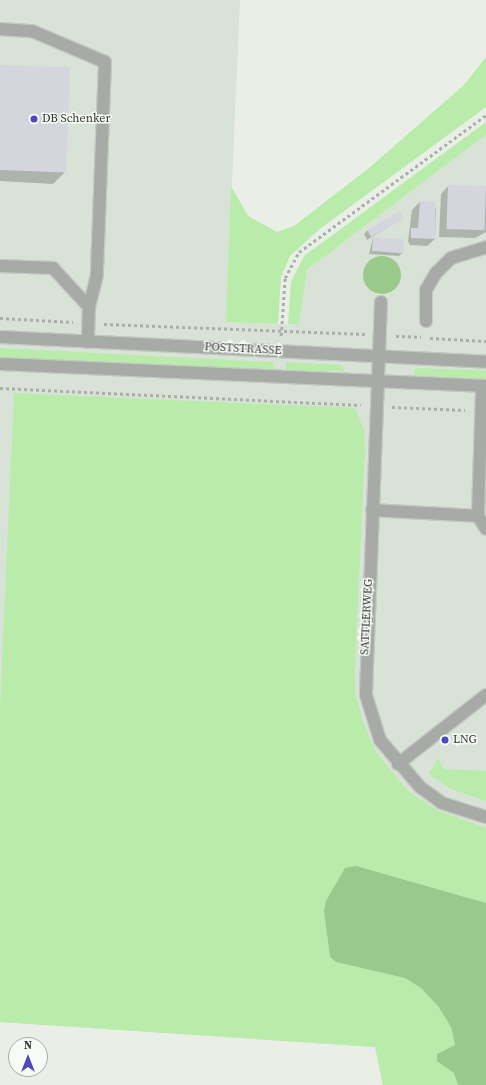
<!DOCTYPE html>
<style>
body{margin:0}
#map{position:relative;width:486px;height:1085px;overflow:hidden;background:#e9eee7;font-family:"Source Serif 4",serif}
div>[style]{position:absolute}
.built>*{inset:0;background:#d9e2d6}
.green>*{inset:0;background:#b9ebab;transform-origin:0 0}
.water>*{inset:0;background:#99ca8b}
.round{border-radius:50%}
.shadow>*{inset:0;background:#0003}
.building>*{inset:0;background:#d4d5dd;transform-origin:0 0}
.path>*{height:2.5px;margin-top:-1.25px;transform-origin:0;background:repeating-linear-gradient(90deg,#abafa9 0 3px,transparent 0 6px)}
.roads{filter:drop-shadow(1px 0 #c4c9c3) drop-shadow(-1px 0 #c4c9c3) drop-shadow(0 1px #c4c9c3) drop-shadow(0 -1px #c4c9c3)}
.minor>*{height:12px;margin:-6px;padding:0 6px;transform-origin:6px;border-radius:6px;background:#a7aaa7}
.dots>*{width:11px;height:11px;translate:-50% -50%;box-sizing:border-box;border:2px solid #f6fcf5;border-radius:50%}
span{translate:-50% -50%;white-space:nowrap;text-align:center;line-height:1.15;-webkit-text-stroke:3px #f6fcf5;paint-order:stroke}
.poi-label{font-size:12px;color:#323431}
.left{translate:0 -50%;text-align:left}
.street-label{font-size:12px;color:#323431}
.north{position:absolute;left:8px;top:1037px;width:40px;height:40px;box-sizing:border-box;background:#f6fcf5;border:1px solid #a8aca7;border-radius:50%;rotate:0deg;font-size:11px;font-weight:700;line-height:16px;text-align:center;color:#323431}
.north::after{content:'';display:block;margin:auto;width:14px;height:18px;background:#4f47be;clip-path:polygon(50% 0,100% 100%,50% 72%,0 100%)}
</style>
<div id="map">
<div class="built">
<i style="clip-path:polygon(0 0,240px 0,226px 322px,299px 325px,307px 270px,486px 135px,486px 1085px,383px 1085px,375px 1047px,0 1022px)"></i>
</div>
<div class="green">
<i style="clip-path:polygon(486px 57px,486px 107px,321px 228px,290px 256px,281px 277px,278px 324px,226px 322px,231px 186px,248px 216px,277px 232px,294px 226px,369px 168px,464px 85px)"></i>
<i style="clip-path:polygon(486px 122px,486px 135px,307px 270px,299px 325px,288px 324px,291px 282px,304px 256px)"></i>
<i style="left:0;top:348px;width:274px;height:9px;rotate:3deg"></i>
<i style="clip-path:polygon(286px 362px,342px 365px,344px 371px,286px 371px)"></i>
<i style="left:415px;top:368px;width:71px;height:8px;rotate:2deg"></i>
<i style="clip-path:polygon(14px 393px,355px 408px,364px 430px,365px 451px,355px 665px,355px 692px,363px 722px,376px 752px,408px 791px,437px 810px,486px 828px,486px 903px,356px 866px,324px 911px,330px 957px,336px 962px,405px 978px,421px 988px,438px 1006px,451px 1027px,455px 1045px,437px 1054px,454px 1073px,458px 1085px,383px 1085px,375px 1047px,0 1022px,0 709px)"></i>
<i style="clip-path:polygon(438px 758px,444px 769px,486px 771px,486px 801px,451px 789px,429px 774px)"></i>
</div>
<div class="water">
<i class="round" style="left:363px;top:256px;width:38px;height:38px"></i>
<i style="clip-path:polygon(356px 866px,486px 903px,486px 1085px,458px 1085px,454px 1073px,437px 1061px,437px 1054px,455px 1045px,451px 1027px,438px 1006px,421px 988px,405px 978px,336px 962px,330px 957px,324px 911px,326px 901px,345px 868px)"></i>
</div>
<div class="shadow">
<i style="clip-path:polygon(0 66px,64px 173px,53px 184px,0 181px)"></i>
<i style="clip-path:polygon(448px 186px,486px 187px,486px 232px,475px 238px,439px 237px,441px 194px)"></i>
<i style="clip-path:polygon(420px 202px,434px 203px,436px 210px,435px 239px,427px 246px,410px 245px,408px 241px,412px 210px)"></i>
<i style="clip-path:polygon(403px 218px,367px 240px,364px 234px,367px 231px)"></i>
<i style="clip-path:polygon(373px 238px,403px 252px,399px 256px,369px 254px)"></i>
</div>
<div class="building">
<i style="left:0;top:65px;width:70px;height:105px;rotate:2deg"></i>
<i style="left:448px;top:185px;width:38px;height:44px;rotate:2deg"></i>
<i style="clip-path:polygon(420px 201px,435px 202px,436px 239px,411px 238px,411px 228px,418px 228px)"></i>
<i style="left:400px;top:211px;width:8px;height:38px;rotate:60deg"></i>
<i style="left:373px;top:237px;width:31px;height:14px;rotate:4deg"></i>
</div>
<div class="path">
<i style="left:0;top:318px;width:73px;rotate:3.1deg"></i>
<i style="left:104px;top:324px;width:261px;rotate:2.2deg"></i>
<i style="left:281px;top:336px;width:58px;rotate:-86.1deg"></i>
<i style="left:285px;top:278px;width:30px;rotate:-62deg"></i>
<i style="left:299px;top:252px;width:232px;rotate:-36.2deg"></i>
<i style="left:396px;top:336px;width:25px;rotate:2deg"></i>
<i style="left:430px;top:338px;width:56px;rotate:3.1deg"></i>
<i style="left:0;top:388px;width:361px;rotate:2.7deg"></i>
<i style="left:392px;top:407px;width:73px;rotate:2.4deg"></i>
</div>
<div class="roads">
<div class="minor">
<i style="left:0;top:29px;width:32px;rotate:4deg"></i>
<i style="left:32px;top:31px;width:79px;rotate:23deg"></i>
<i style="left:105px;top:62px;width:213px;rotate:92.2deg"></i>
<i style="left:97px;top:275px;width:33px;rotate:104deg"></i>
<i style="left:89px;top:307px;width:35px;rotate:92deg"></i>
<i style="left:0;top:266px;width:53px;rotate:2.2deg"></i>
<i style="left:53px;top:268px;width:53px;rotate:47.3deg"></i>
<i style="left:381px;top:302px;width:393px;rotate:92.2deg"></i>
<i style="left:366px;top:695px;width:47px;rotate:72.7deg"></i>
<i style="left:380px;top:740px;width:62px;rotate:49.6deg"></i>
<i style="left:420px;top:787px;width:27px;rotate:36deg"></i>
<i style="left:442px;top:803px;width:46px;rotate:17.7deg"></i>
<i style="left:426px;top:321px;width:31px;rotate:-90deg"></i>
<i style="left:426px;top:290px;width:20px;rotate:-60deg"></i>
<i style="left:436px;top:273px;width:21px;rotate:-45deg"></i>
<i style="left:451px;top:258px;width:37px;rotate:-17deg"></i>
<i style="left:0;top:337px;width:487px;rotate:2.9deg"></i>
<i style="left:0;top:364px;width:486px;rotate:2.6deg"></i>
<i style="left:372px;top:510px;width:106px;rotate:3.2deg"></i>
<i style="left:478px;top:516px;width:130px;rotate:-88.2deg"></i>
<i style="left:478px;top:516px;width:15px;rotate:58deg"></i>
<i style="left:398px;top:764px;width:112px;rotate:-38.1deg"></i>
</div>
</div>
<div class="dots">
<i style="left:34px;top:119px;background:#4f47be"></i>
<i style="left:445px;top:740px;background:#4f47be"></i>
</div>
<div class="poi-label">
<span class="left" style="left:42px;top:119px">DB Schenker</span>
<span class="left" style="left:453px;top:740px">LNG</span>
</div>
<div class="street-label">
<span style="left:243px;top:349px;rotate:3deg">POSTSTRASSE</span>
<span style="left:367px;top:617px;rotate:-87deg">SATTLERWEG</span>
</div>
<div class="north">N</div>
</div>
